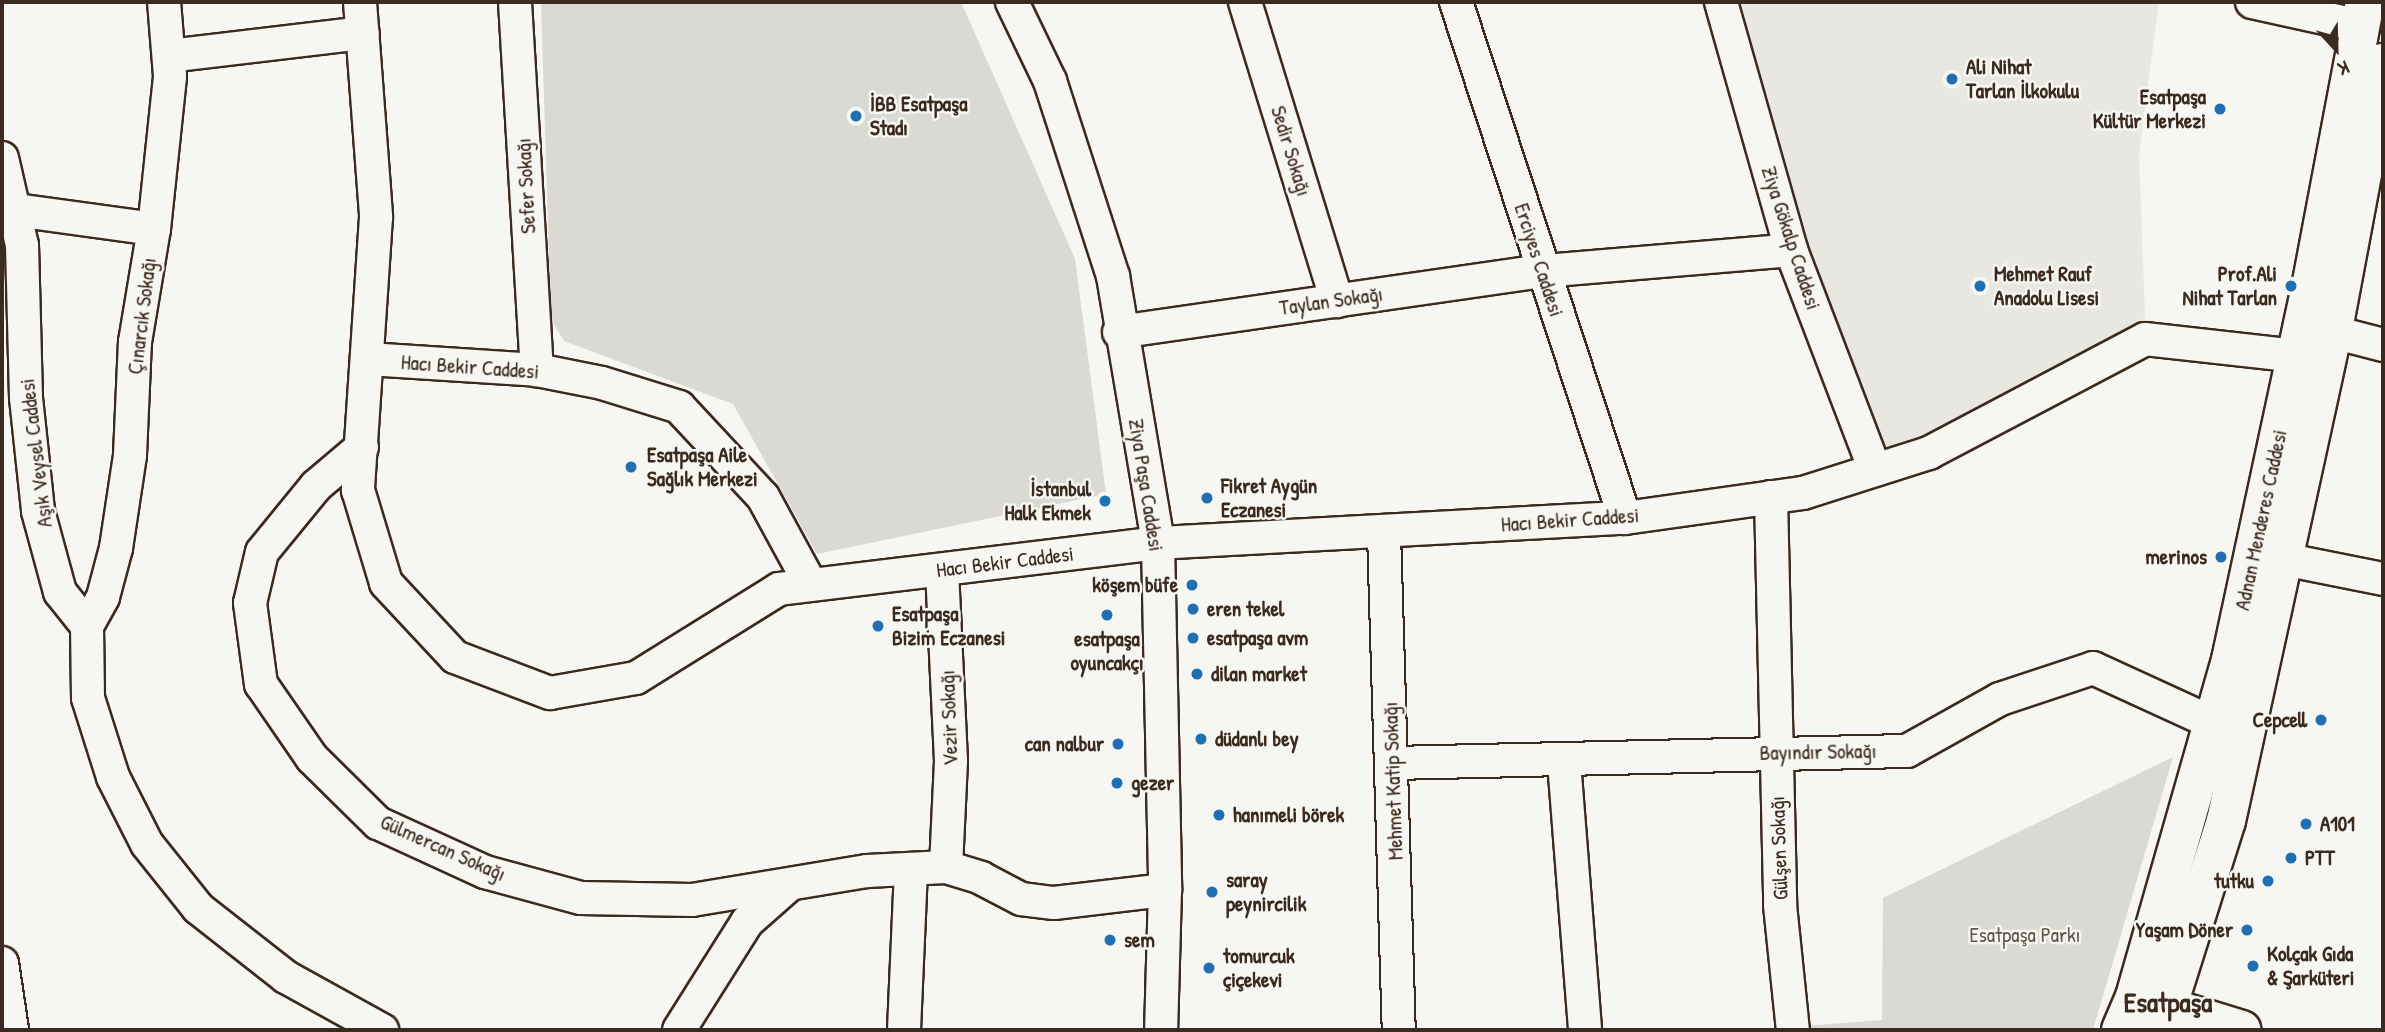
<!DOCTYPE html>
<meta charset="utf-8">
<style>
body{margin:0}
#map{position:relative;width:2385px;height:1032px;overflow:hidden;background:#f6f6f2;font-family:"Patrick Hand",sans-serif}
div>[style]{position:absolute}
.built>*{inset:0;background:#e8e7e2}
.green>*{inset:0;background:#dad9d3}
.roads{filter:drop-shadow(2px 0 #3b2a1e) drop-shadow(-2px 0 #3b2a1e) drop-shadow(0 2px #3b2a1e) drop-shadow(0 -2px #3b2a1e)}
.street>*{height:32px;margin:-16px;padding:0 16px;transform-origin:16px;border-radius:16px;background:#f6f6f2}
.secondary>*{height:38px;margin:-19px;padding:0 19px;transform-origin:19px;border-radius:19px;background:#f6f6f2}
.dots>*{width:19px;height:19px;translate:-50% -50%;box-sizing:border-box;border:4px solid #f6f6f2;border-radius:50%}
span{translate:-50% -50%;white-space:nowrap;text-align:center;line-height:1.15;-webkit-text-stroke:5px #f6f6f2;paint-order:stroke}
.poi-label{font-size:21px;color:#3b2a1e;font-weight:700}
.left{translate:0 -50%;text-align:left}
.right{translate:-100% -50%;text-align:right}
.street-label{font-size:21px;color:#3b2a1e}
.park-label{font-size:21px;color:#63564b}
.district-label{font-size:28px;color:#3b2a1e;font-weight:700}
.frame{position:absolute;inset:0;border:4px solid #3b2a1e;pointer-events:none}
.north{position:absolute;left:2301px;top:14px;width:70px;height:70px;-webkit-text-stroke:5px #f6f6f2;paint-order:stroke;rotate:158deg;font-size:19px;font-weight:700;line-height:28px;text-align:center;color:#3b2a1e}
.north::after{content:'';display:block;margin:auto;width:24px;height:32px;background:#3b2a1e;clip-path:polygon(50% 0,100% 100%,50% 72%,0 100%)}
</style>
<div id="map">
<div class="built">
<i style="clip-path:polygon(1735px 2px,2159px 2px,2139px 154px,2145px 318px,1883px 457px,1803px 253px)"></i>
</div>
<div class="green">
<i style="clip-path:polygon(541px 2px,961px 2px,1075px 259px,1106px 494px,817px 554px,733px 404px,564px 341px,551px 319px)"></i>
<i style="clip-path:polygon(2173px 757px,2093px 1030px,1805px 1030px,1805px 1026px,1882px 1020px,1883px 898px)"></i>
</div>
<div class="roads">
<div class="street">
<i style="left:360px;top:2px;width:216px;rotate:85.7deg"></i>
<i style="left:376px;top:217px;width:274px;rotate:93.8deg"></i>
<i style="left:358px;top:490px;width:97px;rotate:73.2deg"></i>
<i style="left:386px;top:583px;width:101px;rotate:47deg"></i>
<i style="left:455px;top:657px;width:102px;rotate:20.8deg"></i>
<i style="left:550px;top:693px;width:87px;rotate:-9.9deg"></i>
<i style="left:636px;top:678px;width:168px;rotate:-31.9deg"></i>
<i style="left:779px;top:589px;width:382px;rotate:-6.9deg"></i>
<i style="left:1158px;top:543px;width:468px;rotate:-3.1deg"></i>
<i style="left:1625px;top:518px;width:180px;rotate:-8deg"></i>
<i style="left:1803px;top:493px;width:132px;rotate:-17.6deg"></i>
<i style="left:1929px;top:453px;width:244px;rotate:-27.8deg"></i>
<i style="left:2145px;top:339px;width:152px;rotate:6.4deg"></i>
<i style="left:515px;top:2px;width:369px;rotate:86.6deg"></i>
<i style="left:1012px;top:2px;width:88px;rotate:64.3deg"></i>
<i style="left:1050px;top:81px;width:205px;rotate:72.1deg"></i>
<i style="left:1113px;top:276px;width:271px;rotate:80.4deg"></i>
<i style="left:1158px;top:543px;width:347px;rotate:88.8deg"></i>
<i style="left:1165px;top:890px;width:140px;rotate:91.6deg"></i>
<i style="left:1245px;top:2px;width:313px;rotate:72.9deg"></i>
<i style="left:1456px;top:2px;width:543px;rotate:71.87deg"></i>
<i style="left:1721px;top:2px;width:258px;rotate:74.2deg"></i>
<i style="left:1791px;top:250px;width:235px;rotate:69.1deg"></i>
<i style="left:2252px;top:2px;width:111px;rotate:12.5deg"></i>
<i style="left:169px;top:56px;width:195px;rotate:-6.8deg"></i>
<i style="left:2px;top:158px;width:89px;rotate:77.1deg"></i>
<i style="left:22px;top:245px;width:153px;rotate:88.5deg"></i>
<i style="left:26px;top:398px;width:114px;rotate:83.9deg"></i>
<i style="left:38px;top:511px;width:84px;rotate:74.8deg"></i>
<i style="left:60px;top:592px;width:43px;rotate:51.5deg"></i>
<i style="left:87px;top:626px;width:72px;rotate:89.2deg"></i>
<i style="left:88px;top:698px;width:83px;rotate:72.4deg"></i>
<i style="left:113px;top:777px;width:75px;rotate:63.1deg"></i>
<i style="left:147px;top:844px;width:82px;rotate:51.4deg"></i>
<i style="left:198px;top:908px;width:112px;rotate:38.1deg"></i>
<i style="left:286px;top:977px;width:110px;rotate:28.9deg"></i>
<i style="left:2px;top:215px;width:15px;rotate:-20deg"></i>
<i style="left:16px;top:210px;width:139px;rotate:7.8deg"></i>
<i style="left:1119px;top:332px;width:428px;rotate:-8.2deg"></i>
<i style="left:1543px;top:271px;width:249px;rotate:-4.8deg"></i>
<i style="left:2333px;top:332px;width:52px;rotate:14.6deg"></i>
<i style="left:368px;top:359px;width:169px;rotate:3.7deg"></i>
<i style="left:537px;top:370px;width:66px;rotate:11.3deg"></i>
<i style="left:602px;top:383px;width:81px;rotate:17.3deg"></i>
<i style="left:679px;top:407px;width:123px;rotate:47deg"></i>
<i style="left:763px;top:497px;width:100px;rotate:61.4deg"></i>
<i style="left:362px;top:447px;width:60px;rotate:139.7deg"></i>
<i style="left:316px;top:486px;width:85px;rotate:129.3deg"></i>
<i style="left:262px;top:552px;width:52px;rotate:103.2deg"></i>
<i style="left:250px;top:603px;width:82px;rotate:82.3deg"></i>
<i style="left:261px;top:684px;width:90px;rotate:55.4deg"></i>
<i style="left:312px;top:758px;width:93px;rotate:44.6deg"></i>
<i style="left:378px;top:823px;width:118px;rotate:24.6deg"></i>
<i style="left:485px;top:872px;width:99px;rotate:15.2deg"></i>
<i style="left:581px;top:898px;width:111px;rotate:1deg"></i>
<i style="left:692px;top:900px;width:177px;rotate:-9.4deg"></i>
<i style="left:867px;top:871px;width:79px;rotate:-2.9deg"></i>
<i style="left:946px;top:867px;width:37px;rotate:17deg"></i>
<i style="left:981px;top:878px;width:45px;rotate:27.7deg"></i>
<i style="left:1021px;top:899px;width:33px;rotate:7deg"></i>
<i style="left:1054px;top:903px;width:112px;rotate:-6.7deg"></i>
<i style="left:1771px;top:497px;width:408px;rotate:88.7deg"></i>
<i style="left:1780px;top:905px;width:126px;rotate:84.1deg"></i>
<i style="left:1384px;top:533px;width:497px;rotate:88.3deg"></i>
<i style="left:2283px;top:559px;width:102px;rotate:11.3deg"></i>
<i style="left:942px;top:570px;width:191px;rotate:87.3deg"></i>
<i style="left:951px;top:761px;width:106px;rotate:92.7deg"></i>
<i style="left:87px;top:626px;width:33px;rotate:-61deg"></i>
<i style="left:103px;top:597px;width:51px;rotate:-75.1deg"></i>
<i style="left:116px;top:548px;width:94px;rotate:-81.4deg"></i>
<i style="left:130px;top:455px;width:113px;rotate:-87.5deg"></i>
<i style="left:135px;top:342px;width:115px;rotate:-80.5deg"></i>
<i style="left:154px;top:229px;width:154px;rotate:-84deg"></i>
<i style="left:170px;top:76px;width:74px;rotate:-94.6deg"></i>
<i style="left:1564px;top:762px;width:269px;rotate:85.5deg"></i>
<i style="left:1393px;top:763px;width:514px;rotate:-1.34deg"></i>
<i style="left:1907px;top:751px;width:107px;rotate:-29.2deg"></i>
<i style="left:2000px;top:699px;width:98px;rotate:-18.4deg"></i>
<i style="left:2093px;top:668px;width:132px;rotate:24.6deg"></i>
<i style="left:2px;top:963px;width:68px;rotate:81.5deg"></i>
<i style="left:679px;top:1030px;width:128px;rotate:-57.8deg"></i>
<i style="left:747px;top:922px;width:56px;rotate:-41.4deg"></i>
<i style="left:904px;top:1030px;width:158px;rotate:-87.5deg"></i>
</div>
<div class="secondary">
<i style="left:2144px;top:1000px;width:102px;rotate:17deg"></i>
<i style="left:2121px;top:1030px;width:36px;rotate:-67deg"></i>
<i style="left:2135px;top:997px;width:350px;rotate:-74.1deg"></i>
<i style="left:2231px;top:660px;width:387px;rotate:-77.9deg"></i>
<i style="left:2312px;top:282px;width:285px;rotate:-79.3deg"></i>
<i style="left:2160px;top:1030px;width:219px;rotate:-72.5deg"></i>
<i style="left:2226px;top:821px;width:492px;rotate:-77.7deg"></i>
<i style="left:2331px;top:340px;width:282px;rotate:-79.4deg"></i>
</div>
</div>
<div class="dots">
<i style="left:1952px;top:79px;background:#1f6fb2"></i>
<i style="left:2220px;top:109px;background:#1f6fb2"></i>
<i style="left:856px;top:116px;background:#1f6fb2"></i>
<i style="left:1980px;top:286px;background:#1f6fb2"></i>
<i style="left:2291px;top:286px;background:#1f6fb2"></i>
<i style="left:631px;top:467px;background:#1f6fb2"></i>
<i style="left:1207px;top:498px;background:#1f6fb2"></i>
<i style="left:1105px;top:501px;background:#1f6fb2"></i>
<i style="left:2221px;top:557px;background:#1f6fb2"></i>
<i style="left:1192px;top:585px;background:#1f6fb2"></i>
<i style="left:1193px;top:609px;background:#1f6fb2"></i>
<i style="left:1107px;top:615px;background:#1f6fb2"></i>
<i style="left:878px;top:626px;background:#1f6fb2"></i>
<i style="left:1193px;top:638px;background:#1f6fb2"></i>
<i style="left:1197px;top:674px;background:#1f6fb2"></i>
<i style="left:2321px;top:720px;background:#1f6fb2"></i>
<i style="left:1201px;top:739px;background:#1f6fb2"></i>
<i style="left:1118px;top:744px;background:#1f6fb2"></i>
<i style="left:1117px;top:783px;background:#1f6fb2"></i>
<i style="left:1219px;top:815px;background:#1f6fb2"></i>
<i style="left:2306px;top:824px;background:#1f6fb2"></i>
<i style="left:2291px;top:858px;background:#1f6fb2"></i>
<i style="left:2268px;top:881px;background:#1f6fb2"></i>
<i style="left:1212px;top:892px;background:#1f6fb2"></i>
<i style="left:2247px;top:930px;background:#1f6fb2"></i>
<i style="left:1110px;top:940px;background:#1f6fb2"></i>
<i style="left:2253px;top:966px;background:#1f6fb2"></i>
<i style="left:1209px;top:968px;background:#1f6fb2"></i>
</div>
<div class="poi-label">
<span class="left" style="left:1966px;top:79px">Ali Nihat<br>Tarlan İlkokulu</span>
<span class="right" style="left:2206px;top:109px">Esatpaşa<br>Kültür Merkezi</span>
<span class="left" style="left:870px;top:116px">İBB Esatpaşa<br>Stadı</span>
<span class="left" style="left:1994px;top:286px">Mehmet Rauf<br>Anadolu Lisesi</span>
<span class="right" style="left:2277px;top:286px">Prof.Ali<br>Nihat Tarlan</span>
<span class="left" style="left:647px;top:467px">Esatpaşa Aile<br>Sağlık Merkezi</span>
<span class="left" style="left:1221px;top:498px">Fikret Aygün<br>Eczanesi</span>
<span class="right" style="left:1091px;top:501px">İstanbul<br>Halk Ekmek</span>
<span class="right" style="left:2207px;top:557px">merinos</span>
<span class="right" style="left:1178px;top:585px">köşem büfe</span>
<span class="left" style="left:1207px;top:609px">eren tekel</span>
<span class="left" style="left:892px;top:626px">Esatpaşa<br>Bizim Eczanesi</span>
<span class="left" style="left:1207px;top:638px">esatpaşa avm</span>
<span style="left:1107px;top:651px">esatpaşa<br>oyuncakçı</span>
<span class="left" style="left:1211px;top:674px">dilan market</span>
<span class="right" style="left:2307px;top:720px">Cepcell</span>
<span class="left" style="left:1215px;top:739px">düdanlı bey</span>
<span class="right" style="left:1104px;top:744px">can nalbur</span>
<span class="left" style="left:1131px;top:783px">gezer</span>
<span class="left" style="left:1233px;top:815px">hanımeli börek</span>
<span class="left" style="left:2320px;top:824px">A101</span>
<span class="left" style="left:2305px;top:858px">PTT</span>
<span class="left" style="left:1226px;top:892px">saray<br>peynircilik</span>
<span class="right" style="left:2254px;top:881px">tutku</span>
<span class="right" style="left:2233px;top:930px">Yaşam Döner</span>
<span class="left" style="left:1124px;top:940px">sem</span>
<span class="left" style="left:2267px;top:966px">Kolçak Gıda<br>&amp; Şarküteri</span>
<span class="left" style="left:1223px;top:968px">tomurcuk<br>çiçekevi</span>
</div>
<div class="street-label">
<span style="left:1291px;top:151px;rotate:73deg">Sedir Sokağı</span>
<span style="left:526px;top:186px;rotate:-93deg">Sefer Sokağı</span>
<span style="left:1791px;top:238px;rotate:72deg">Ziya Gökalp Caddesi</span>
<span style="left:1539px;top:260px;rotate:72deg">Erciyes Caddesi</span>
<span style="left:1331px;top:301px;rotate:-8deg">Taylan Sokağı</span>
<span style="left:142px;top:316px;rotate:-83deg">Çınarcık Sokağı</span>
<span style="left:470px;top:367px;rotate:4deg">Hacı Bekir Caddesi</span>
<span style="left:36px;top:453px;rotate:-97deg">Aşık Veysel Caddesi</span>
<span style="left:1146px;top:485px;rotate:81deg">Ziya Paşa Caddesi</span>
<span style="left:1570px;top:520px;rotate:-4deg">Hacı Bekir Caddesi</span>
<span style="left:2261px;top:520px;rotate:-78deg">Adnan Menderes Caddesi</span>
<span style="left:1005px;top:562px;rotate:-7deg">Hacı Bekir Caddesi</span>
<span style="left:949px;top:718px;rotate:-92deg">Vezir Sokağı</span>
<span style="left:1818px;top:752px;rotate:-1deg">Bayındır Sokağı</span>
<span style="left:1393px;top:781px;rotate:-92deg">Mehmet Katip Sokağı</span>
<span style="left:443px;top:848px;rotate:24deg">Gülmercan Sokağı</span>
<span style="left:1779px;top:848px;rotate:-92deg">Gülşen Sokağı</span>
</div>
<div class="park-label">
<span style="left:2025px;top:935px">Esatpaşa Parkı</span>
</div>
<div class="district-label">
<span style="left:2168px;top:1002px">Esatpaşa</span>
</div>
<div class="frame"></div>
<div class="north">K</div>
</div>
